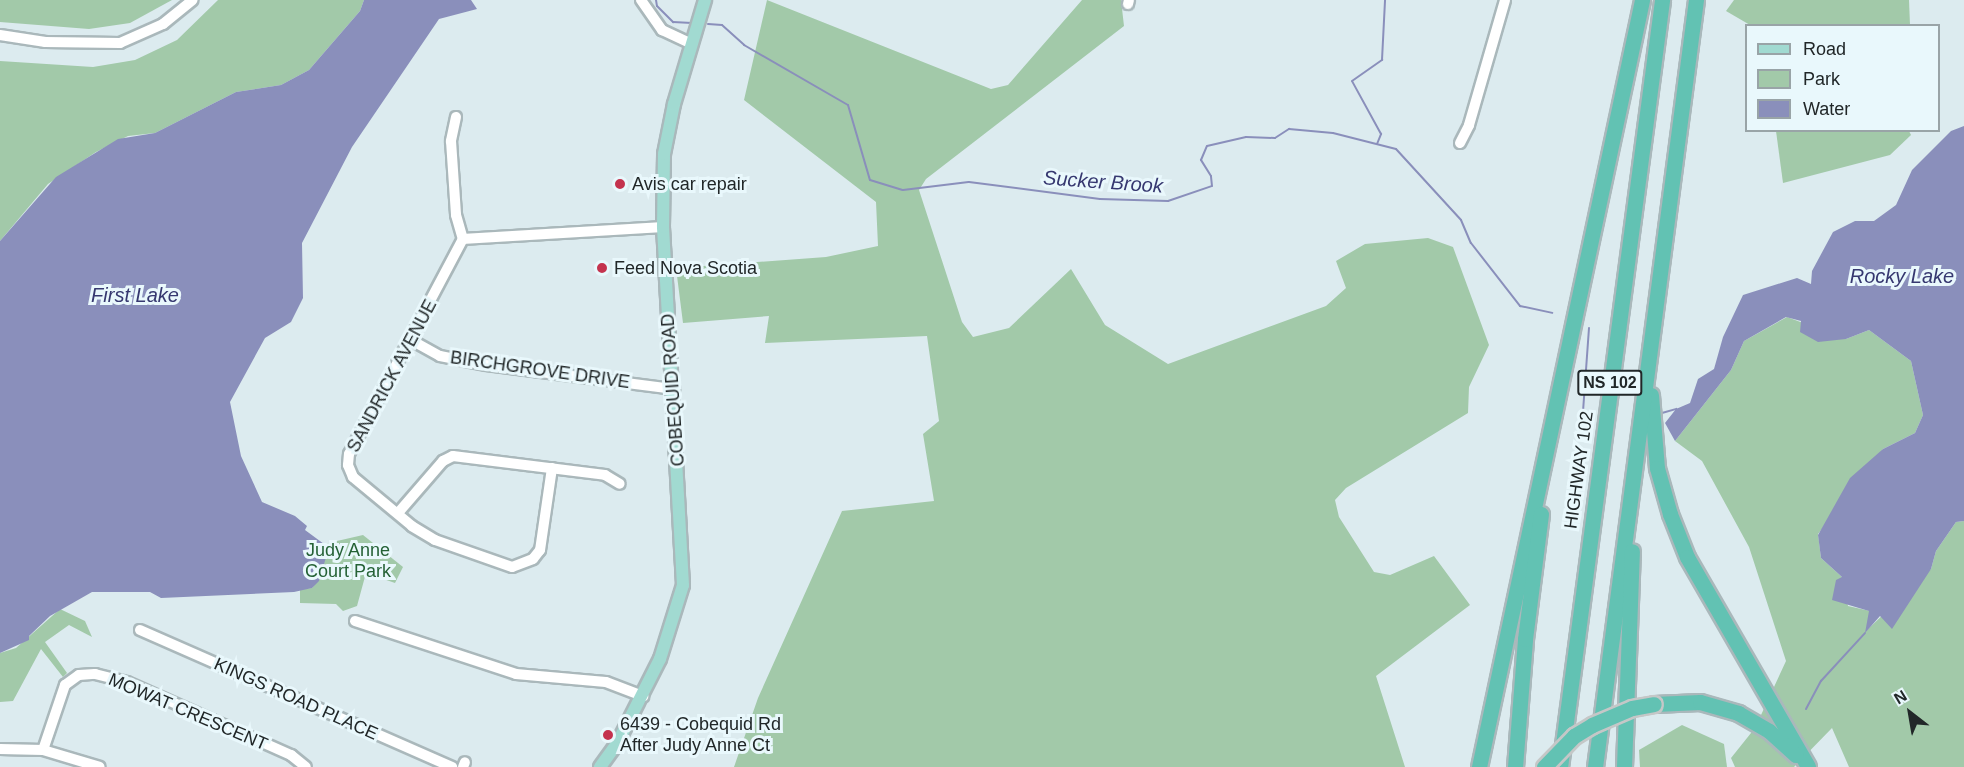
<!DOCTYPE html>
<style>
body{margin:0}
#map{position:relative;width:1964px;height:767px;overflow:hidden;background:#dcebef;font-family:Arial,sans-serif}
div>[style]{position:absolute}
.green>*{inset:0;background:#a2c9a9}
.water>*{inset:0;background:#8a8fbb}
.stream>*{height:2px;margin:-1px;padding:0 1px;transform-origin:1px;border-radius:1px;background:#8a8fbb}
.roads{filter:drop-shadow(2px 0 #aab8bb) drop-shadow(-2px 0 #aab8bb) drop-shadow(0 2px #aab8bb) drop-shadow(0 -2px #aab8bb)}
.minor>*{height:10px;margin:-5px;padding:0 5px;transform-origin:5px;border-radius:5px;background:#fff}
.major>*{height:12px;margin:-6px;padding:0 6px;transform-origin:6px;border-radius:6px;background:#a1dad1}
.highway>*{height:15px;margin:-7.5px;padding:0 7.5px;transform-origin:7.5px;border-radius:7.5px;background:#62c2b3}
.bridges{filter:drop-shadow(2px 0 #c5c7c7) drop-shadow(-2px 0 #c5c7c7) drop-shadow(0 2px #c5c7c7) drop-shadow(0 -2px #c5c7c7)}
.highway-bridge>*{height:15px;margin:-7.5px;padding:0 7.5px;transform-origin:7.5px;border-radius:7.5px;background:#62c2b3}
.dots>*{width:16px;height:16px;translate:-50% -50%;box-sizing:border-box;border:3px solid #e9f8fc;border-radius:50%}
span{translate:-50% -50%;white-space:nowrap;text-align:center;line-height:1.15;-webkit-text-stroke:6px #e9f8fc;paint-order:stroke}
.shield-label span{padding:2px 4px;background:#e9f8fc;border:2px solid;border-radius:4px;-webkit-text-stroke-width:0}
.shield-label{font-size:16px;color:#212728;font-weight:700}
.poi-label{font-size:18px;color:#212728}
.left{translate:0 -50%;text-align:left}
.street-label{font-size:18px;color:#212728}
.park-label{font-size:18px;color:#256236}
.water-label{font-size:20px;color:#363870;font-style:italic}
.legend{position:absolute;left:1745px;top:24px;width:195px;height:108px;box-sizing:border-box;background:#e9f8fc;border:2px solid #99a4a7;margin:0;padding:8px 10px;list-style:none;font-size:18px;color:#212728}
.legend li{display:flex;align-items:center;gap:12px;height:30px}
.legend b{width:30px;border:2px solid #99a4a7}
.north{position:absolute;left:1880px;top:683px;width:60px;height:60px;-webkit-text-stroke:4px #e9f8fc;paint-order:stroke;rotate:329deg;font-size:16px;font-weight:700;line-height:24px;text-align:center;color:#212728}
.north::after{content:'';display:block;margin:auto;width:21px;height:27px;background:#212728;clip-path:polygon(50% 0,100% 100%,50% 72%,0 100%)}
</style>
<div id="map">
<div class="green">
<i style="clip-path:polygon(0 0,172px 0,130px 23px,89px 29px,0 22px)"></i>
<i style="clip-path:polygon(218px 0,364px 0,360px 11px,309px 70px,281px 85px,236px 92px,155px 133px,128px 136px,96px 152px,48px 184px,0 241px,0 61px,93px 67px,135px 60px,177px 40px)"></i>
<i style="clip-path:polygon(767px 0,991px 89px,1008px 85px,1082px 0,1121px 0,1124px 26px,926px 179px,919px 190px,962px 322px,973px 337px,1009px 328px,1071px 269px,1105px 325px,1168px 364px,1326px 306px,1346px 288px,1336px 261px,1365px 244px,1428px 238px,1453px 247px,1489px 345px,1469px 387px,1468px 413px,1346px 488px,1335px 500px,1339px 517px,1374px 572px,1390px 575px,1434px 556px,1470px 605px,1376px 676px,1405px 767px,734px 767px,758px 698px,842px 511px,934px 501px,923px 434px,939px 421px,927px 336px,765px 343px,769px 316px,683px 323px,676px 268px,826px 257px,878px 246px,876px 202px,744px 100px)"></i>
<i style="clip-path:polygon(1734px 0,1909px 0,1910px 25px,1750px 25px,1726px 11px)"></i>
<i style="clip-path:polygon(1909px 131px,1911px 135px,1890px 155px,1783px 183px,1776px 131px)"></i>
<i style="clip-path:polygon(1787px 317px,1846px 339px,1869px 330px,1911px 361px,1923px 415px,1915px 433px,1883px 449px,1818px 534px,1821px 558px,1842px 577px,1848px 606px,1870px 611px,1866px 631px,1931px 569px,1936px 551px,1956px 522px,1964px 521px,1964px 767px,1849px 767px,1832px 728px,1794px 767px,1735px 767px,1731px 758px,1755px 728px,1786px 661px,1749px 547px,1702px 461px,1675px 441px,1731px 370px,1744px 341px)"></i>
<i style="clip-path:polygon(363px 535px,403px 567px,395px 583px,366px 573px,357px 606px,343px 611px,336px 604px,300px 603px,300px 589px,312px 588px,320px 578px,324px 544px)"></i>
<i style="clip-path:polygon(60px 609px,85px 621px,92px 637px,69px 625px,45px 642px,67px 673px,63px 677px,41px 649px,13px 701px,0 702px,0 653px,16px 648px)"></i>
<i style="clip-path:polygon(1682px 725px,1724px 744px,1727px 767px,1640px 767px,1639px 750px)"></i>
</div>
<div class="water">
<i style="clip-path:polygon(364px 0,471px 0,477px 9px,439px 19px,352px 147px,302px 243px,303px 298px,291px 322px,265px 338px,230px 402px,241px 456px,262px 502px,295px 516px,307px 526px,305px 530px,324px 544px,327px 554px,319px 581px,312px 588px,294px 592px,161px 598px,150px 592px,92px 592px,50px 616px,29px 636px,29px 640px,0 653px,0 241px,56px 177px,118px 139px,155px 133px,236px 92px,281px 85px,309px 70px,360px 11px)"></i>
<i style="clip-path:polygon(1964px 126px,1964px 521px,1956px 522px,1936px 551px,1931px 569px,1892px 629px,1880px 616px,1865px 633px,1869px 611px,1832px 600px,1836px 580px,1842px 577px,1821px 558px,1818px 535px,1850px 478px,1883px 449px,1915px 433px,1923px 415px,1911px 361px,1869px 330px,1846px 339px,1818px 342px,1800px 332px,1801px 321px,1786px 317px,1744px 341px,1731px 370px,1675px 441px,1665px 423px,1676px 409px,1690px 403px,1698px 379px,1714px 369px,1723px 337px,1743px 295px,1797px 278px,1811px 284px,1812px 271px,1833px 232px,1855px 221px,1874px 221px,1896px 205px,1912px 170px,1951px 131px)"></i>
</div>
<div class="stream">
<i style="left:656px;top:0;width:6px;rotate:81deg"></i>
<i style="left:657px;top:6px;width:23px;rotate:45deg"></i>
<i style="left:673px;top:22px;width:19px;rotate:3deg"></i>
<i style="left:708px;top:24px;width:14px;rotate:4deg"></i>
<i style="left:722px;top:25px;width:30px;rotate:42deg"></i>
<i style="left:744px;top:45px;width:120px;rotate:30deg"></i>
<i style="left:848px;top:105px;width:78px;rotate:73.7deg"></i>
<i style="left:870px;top:180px;width:34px;rotate:17deg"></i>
<i style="left:903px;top:190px;width:66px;rotate:-6.9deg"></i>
<i style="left:969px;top:182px;width:132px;rotate:7.4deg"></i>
<i style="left:1100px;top:199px;width:68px;rotate:1.7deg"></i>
<i style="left:1168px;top:201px;width:46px;rotate:-18.8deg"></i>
<i style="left:1212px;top:186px;width:10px;rotate:-96deg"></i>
<i style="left:1211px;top:176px;width:19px;rotate:-122deg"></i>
<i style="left:1201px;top:160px;width:15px;rotate:-67deg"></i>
<i style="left:1207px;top:146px;width:40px;rotate:-13deg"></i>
<i style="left:1246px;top:137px;width:29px;rotate:2deg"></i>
<i style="left:1275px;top:138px;width:17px;rotate:-33deg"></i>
<i style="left:1289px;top:129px;width:44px;rotate:5.2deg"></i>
<i style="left:1333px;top:133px;width:65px;rotate:14.3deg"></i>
<i style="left:1396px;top:149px;width:96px;rotate:47.5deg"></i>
<i style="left:1461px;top:220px;width:25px;rotate:67deg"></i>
<i style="left:1471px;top:243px;width:80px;rotate:52.1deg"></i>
<i style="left:1520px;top:306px;width:33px;rotate:12deg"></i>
<i style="left:1377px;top:144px;width:11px;rotate:-68deg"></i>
<i style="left:1381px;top:134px;width:60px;rotate:-118.7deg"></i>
<i style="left:1352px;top:81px;width:37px;rotate:-35deg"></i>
<i style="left:1382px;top:60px;width:60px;rotate:-87.1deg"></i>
<i style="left:1589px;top:328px;width:84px;rotate:94.1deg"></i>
<i style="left:1583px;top:412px;width:8px;rotate:67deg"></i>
<i style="left:1586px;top:419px;width:7px;rotate:-16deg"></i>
<i style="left:1662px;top:413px;width:15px;rotate:-16deg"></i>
<i style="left:1806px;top:709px;width:32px;rotate:-62deg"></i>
<i style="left:1821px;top:681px;width:65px;rotate:-47.5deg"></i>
</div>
<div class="roads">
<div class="minor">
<i style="left:641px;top:0;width:37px;rotate:55deg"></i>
<i style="left:662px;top:30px;width:33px;rotate:25deg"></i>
<i style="left:1128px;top:4px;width:4px;rotate:-76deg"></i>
<i style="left:0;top:35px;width:46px;rotate:8.8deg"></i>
<i style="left:45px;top:42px;width:75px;rotate:0.8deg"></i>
<i style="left:120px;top:43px;width:47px;rotate:-23.8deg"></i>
<i style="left:163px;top:24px;width:38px;rotate:-39deg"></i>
<i style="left:456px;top:117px;width:25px;rotate:102deg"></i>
<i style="left:451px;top:141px;width:74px;rotate:86.1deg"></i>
<i style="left:456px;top:215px;width:25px;rotate:74deg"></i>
<i style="left:1460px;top:143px;width:20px;rotate:-63deg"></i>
<i style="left:1469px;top:125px;width:130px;rotate:-73.9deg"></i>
<i style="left:411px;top:340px;width:33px;rotate:29deg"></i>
<i style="left:440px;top:356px;width:47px;rotate:11.1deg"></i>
<i style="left:486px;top:365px;width:190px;rotate:7.3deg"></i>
<i style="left:552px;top:468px;width:83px;rotate:98.3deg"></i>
<i style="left:540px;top:550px;width:11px;rotate:128deg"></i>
<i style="left:533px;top:559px;width:22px;rotate:159deg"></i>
<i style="left:512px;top:567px;width:82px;rotate:-160.7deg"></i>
<i style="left:435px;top:540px;width:27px;rotate:-149deg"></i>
<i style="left:412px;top:526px;width:77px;rotate:-140.3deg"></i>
<i style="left:353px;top:477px;width:13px;rotate:-113deg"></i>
<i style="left:348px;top:465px;width:11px;rotate:-85deg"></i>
<i style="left:349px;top:454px;width:243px;rotate:-62.1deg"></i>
<i style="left:463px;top:239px;width:200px;rotate:-3.4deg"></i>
<i style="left:398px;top:513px;width:69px;rotate:-49.1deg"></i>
<i style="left:443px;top:461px;width:11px;rotate:-27deg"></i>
<i style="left:453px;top:456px;width:153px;rotate:7.1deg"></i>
<i style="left:605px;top:475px;width:17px;rotate:31deg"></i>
<i style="left:355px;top:621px;width:169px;rotate:18.2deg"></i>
<i style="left:516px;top:674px;width:90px;rotate:5.1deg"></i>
<i style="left:606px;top:682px;width:40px;rotate:21deg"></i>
<i style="left:140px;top:630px;width:341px;rotate:23.7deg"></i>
<i style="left:0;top:749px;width:43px;rotate:1.3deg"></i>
<i style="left:43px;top:750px;width:59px;rotate:16.6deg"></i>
<i style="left:43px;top:750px;width:69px;rotate:-71.3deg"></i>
<i style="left:65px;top:685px;width:17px;rotate:-36deg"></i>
<i style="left:79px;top:675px;width:16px;rotate:-4deg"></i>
<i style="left:95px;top:674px;width:33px;rotate:14deg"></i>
<i style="left:127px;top:682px;width:180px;rotate:24deg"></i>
<i style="left:291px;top:755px;width:19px;rotate:39deg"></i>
<i style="left:463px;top:767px;width:5px;rotate:-68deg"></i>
</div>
<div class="major">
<i style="left:600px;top:767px;width:29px;rotate:-54deg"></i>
<i style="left:617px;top:744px;width:95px;rotate:-63.2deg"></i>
<i style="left:660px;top:659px;width:77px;rotate:-72.7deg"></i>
<i style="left:683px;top:585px;width:359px;rotate:-93.2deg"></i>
<i style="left:663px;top:227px;width:73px;rotate:-89.2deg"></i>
<i style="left:664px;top:154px;width:51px;rotate:-78.7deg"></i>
<i style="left:674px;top:104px;width:109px;rotate:-73.4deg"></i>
</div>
<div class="highway">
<i style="left:1651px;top:395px;width:73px;rotate:85.3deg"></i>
<i style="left:1657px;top:468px;width:48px;rotate:74.2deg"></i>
<i style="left:1670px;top:514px;width:46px;rotate:68.4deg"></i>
<i style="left:1687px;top:557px;width:242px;rotate:60deg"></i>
<i style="left:1654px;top:704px;width:46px;rotate:-2.5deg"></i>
<i style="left:1700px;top:702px;width:40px;rotate:16deg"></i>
<i style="left:1738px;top:713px;width:36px;rotate:30deg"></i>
<i style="left:1769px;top:731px;width:36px;rotate:42deg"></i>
<i style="left:1479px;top:767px;width:784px;rotate:-78deg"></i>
<i style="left:1515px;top:767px;width:128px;rotate:-85.5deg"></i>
<i style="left:1525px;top:639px;width:126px;rotate:-82.7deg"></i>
<i style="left:1560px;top:767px;width:774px;rotate:-82.42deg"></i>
<i style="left:1595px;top:767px;width:774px;rotate:-82.5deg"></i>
<i style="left:1624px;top:767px;width:216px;rotate:-87.9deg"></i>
</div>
</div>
<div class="bridges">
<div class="highway-bridge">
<i style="left:1544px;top:767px;width:43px;rotate:-45.9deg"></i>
<i style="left:1574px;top:736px;width:21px;rotate:-31deg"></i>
<i style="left:1592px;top:725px;width:43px;rotate:-23deg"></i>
<i style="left:1632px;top:708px;width:22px;rotate:-10deg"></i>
</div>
</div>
<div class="dots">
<i style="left:620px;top:184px;background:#c4334e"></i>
<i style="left:602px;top:268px;background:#c4334e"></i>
<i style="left:608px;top:735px;background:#c4334e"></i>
</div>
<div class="shield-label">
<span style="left:1610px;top:383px">NS 102</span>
</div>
<div class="poi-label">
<span class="left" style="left:632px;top:184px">Avis car repair</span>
<span class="left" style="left:614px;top:268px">Feed Nova Scotia</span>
<span class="left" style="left:620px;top:735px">6439 - Cobequid Rd<br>After Judy Anne Ct</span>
</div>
<div class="street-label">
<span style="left:540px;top:370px;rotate:8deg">BIRCHGROVE DRIVE</span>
<span style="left:392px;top:376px;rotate:-62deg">SANDRICK AVENUE</span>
<span style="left:673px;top:390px;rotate:-94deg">COBEQUID ROAD</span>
<span style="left:1579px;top:470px;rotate:-82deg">HIGHWAY 102</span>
<span style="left:296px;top:699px;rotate:24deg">KINGS ROAD PLACE</span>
<span style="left:188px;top:712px;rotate:23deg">MOWAT CRESCENT</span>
</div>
<div class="park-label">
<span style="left:348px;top:561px">Judy Anne<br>Court Park</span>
</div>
<div class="water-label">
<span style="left:1103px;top:182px;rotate:4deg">Sucker Brook</span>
<span style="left:1902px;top:276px">Rocky Lake</span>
<span style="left:135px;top:295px">First Lake</span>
</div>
<ul class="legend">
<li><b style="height:8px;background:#a1dad1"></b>Road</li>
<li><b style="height:16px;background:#a2c9a9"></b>Park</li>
<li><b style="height:16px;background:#8a8fbb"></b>Water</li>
</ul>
<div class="north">N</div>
</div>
